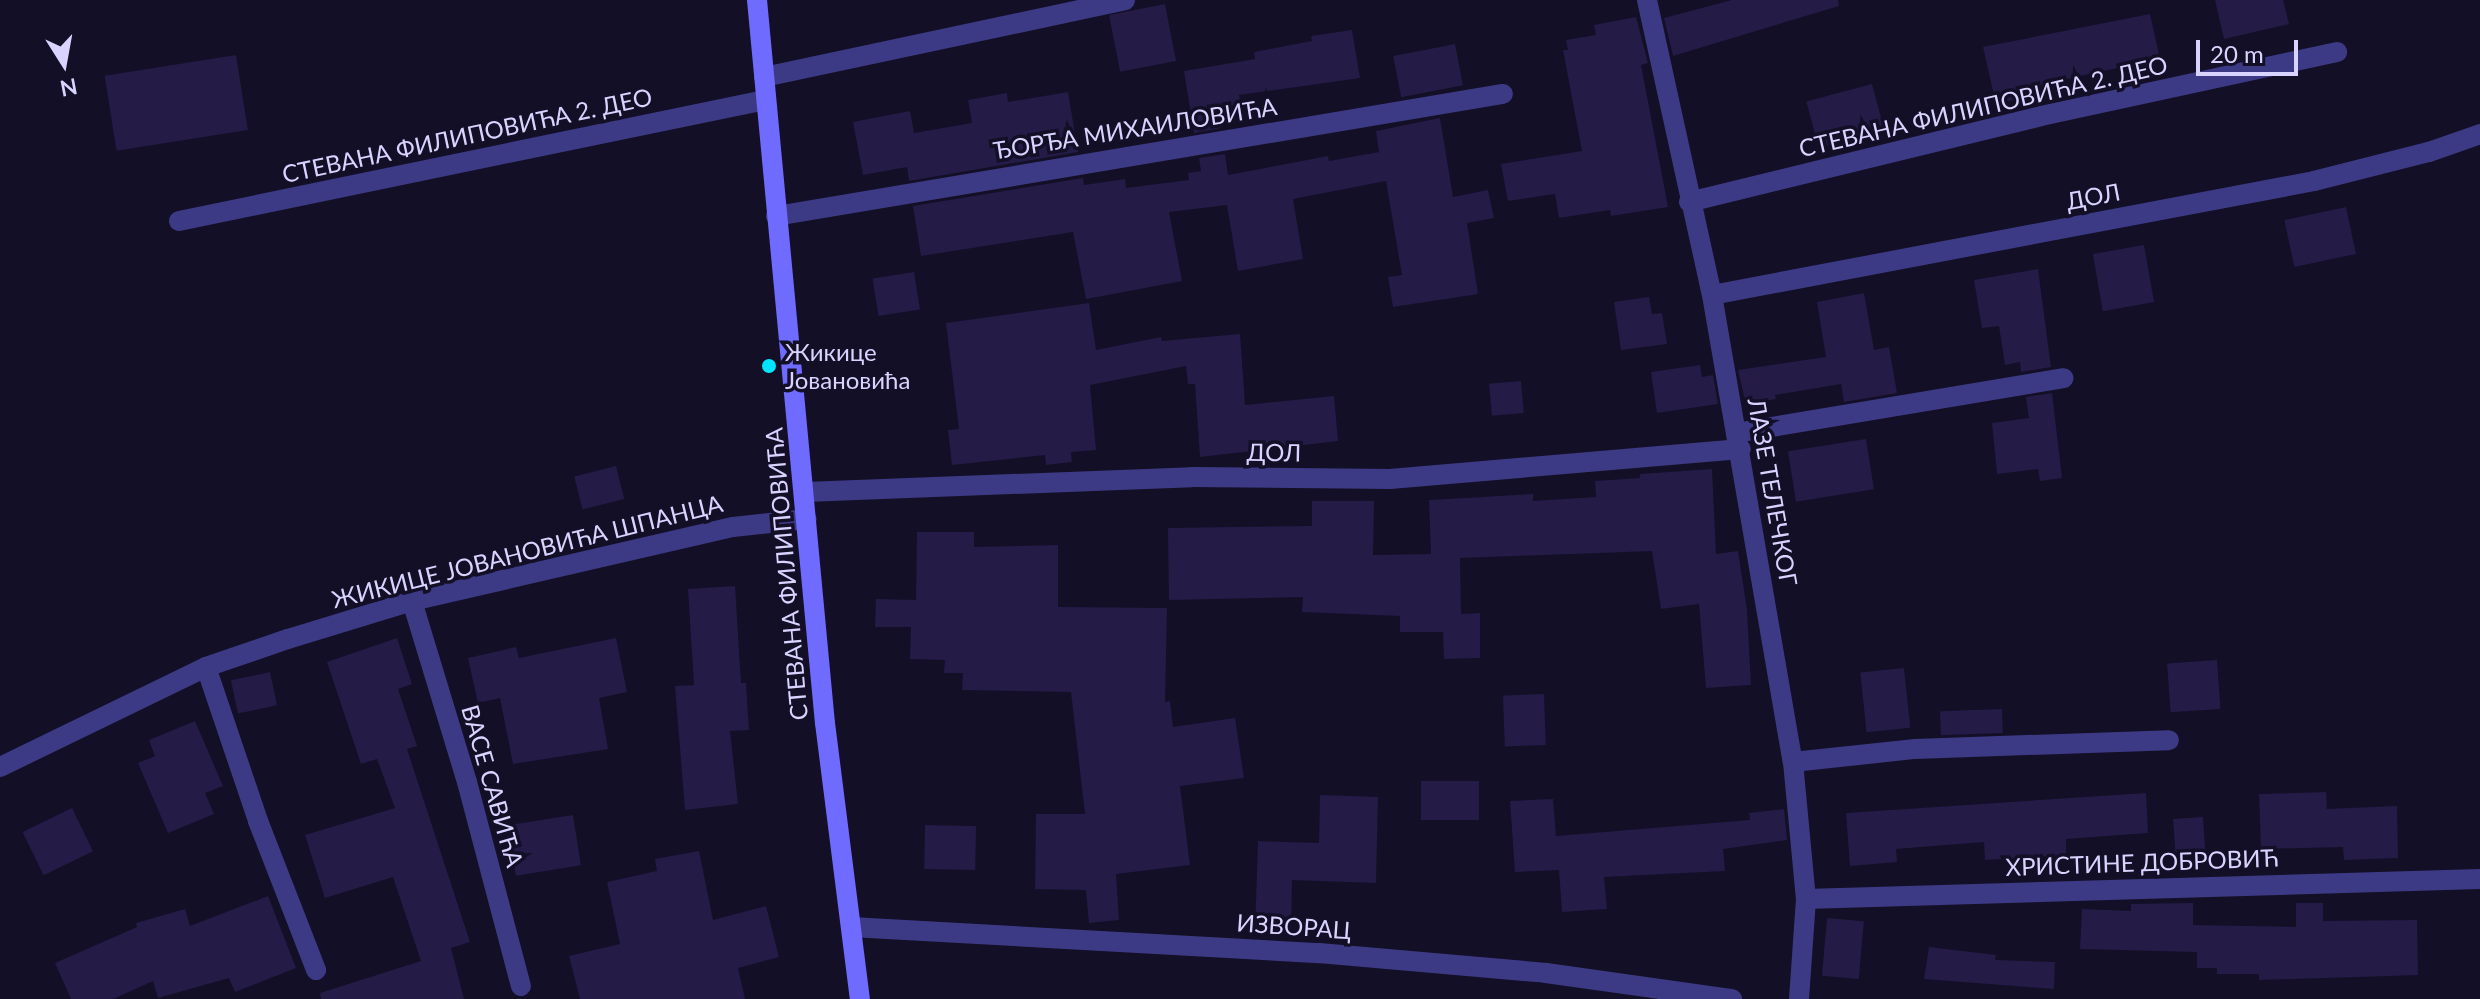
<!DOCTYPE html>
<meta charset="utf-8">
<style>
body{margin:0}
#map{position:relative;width:2480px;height:999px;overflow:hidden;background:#130f26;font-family:Lato,sans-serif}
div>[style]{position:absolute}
.building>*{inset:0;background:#241b47;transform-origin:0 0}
.service>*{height:20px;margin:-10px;padding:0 10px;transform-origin:10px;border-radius:10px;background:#3d3a85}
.minor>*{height:20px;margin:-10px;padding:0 10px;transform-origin:10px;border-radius:10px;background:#3d3a85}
.secondary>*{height:20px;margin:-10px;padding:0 10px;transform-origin:10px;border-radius:10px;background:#6f6bff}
.dots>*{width:22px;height:22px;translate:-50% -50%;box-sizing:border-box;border:4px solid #130f26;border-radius:50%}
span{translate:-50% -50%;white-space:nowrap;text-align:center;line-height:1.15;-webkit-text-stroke:7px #130f26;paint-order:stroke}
.street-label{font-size:24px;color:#d9d4ff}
.poi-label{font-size:24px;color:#d9d4ff}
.left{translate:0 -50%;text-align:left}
.north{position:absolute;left:24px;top:24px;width:80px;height:80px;-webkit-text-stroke:6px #130f26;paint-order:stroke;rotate:169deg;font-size:22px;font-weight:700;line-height:32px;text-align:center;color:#d9d4ff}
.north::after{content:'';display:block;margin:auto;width:28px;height:36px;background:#d9d4ff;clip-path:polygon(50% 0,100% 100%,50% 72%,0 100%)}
.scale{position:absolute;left:2196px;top:40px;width:102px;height:36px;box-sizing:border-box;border:4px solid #d9d4ff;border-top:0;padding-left:10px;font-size:24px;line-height:28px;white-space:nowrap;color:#d9d4ff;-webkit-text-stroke:6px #130f26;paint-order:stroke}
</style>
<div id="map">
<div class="building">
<i style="clip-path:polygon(1732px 0,1838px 0,1839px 6px,1673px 56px,1664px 18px)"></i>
<i style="clip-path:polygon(2215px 0,2283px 0,2289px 24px,2224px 39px)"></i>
<i style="left:1165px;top:4px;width:58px;height:57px;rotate:79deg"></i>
<i style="clip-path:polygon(2150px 14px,2160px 59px,2066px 79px,2068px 87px,1996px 104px,1983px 47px)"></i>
<i style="clip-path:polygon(1636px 17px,1648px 63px,1641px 65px,1668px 207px,1611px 216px,1610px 210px,1559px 218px,1555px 194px,1508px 201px,1501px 164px,1582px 151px,1563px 50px,1568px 50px,1566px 40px,1596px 35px,1594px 25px)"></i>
<i style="clip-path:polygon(1352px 30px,1360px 78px,1239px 95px,1243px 115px,1219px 119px,1221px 128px,1194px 133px,1184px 71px,1255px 59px,1254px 52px,1312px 41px,1311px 36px)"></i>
<i style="left:1455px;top:44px;width:42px;height:63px;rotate:79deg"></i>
<i style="left:236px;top:55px;width:76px;height:133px;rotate:81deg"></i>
<i style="left:1872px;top:84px;width:48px;height:68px;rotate:75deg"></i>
<i style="clip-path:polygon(1068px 92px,1078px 152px,909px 181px,907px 167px,863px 175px,853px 122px,910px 111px,914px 133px,972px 123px,968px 100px,1007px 93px,1008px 102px)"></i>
<i style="clip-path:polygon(1440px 118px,1453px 197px,1488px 190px,1494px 218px,1467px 223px,1478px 294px,1393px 307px,1388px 277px,1402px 275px,1386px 181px,1293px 199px,1303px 259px,1238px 271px,1227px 205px,1169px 212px,1182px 281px,1086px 299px,1073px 232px,921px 256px,913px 206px,1083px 178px,1084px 185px,1125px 179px,1126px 188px,1189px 180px,1188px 173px,1201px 171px,1199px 158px,1225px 154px,1228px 175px,1328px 156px,1329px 161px,1379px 152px,1376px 131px)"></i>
<i style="left:2346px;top:207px;width:48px;height:63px;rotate:78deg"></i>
<i style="left:2144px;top:245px;width:58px;height:52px;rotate:80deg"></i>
<i style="clip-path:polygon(2038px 269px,2051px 367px,2021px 372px,2020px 362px,2005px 365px,1999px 326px,1982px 328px,1974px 280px)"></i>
<i style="left:914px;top:272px;width:38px;height:42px;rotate:81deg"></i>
<i style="clip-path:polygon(1864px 293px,1874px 350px,1889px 347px,1897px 393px,1844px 402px,1841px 384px,1775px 395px,1776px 399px,1746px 404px,1738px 370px,1826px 357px,1817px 302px)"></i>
<i style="clip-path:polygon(1649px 297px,1652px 314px,1662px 313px,1667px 344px,1621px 350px,1614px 302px)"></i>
<i style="clip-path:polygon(1089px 303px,1096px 350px,1161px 337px,1162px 341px,1240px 334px,1245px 405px,1334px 396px,1338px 441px,1200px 457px,1195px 384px,1188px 384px,1186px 366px,1090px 385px,1096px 450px,1071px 452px,1072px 462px,1046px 465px,1045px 455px,952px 465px,948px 430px,959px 429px,946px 323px)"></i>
<i style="clip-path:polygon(1700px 365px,1702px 377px,1713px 375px,1718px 404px,1657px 413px,1651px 372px)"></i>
<i style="left:1521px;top:381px;width:32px;height:32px;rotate:85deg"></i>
<i style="clip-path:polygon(2052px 393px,2062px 478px,2040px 481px,2038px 469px,1997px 474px,1992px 423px,2029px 418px,2026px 397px)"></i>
<i style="left:1866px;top:439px;width:51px;height:79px;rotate:81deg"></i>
<i style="left:616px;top:466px;width:34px;height:43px;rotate:76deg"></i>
<i style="clip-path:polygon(1712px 469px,1716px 554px,1738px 551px,1747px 610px,1751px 685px,1706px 688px,1699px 604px,1661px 609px,1652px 551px,1460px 558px,1461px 614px,1480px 613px,1480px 658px,1444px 659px,1443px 632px,1400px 632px,1400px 616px,1302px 612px,1303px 597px,1169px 600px,1168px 528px,1312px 526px,1312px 501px,1374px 501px,1373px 555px,1431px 554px,1429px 500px,1533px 494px,1533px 501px,1596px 497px,1595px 481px,1640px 478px,1640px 474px)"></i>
<i style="clip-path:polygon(917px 532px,974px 532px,974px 547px,1058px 545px,1058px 607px,1167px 608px,1165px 702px,1170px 701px,1173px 727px,1235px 718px,1244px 778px,1180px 786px,1190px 865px,1116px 874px,1119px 920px,1089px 923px,1086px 890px,1035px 889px,1036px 814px,1085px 814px,1071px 692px,962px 690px,963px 673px,944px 673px,945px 660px,910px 659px,911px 627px,875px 627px,876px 599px,916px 600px)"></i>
<i style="clip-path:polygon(735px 586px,741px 683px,746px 683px,749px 730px,730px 731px,738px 804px,685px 810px,675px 686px,694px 685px,688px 589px)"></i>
<i style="clip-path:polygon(397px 638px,412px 684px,398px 689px,417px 746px,407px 749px,470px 942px,451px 948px,464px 999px,321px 999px,320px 993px,421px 961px,393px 877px,325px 898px,305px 835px,395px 808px,377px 759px,361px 764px,327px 662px)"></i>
<i style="clip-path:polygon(616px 638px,627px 692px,599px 698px,608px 749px,513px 764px,500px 698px,478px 703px,468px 658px,516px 647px,519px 658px)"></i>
<i style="left:2217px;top:660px;width:49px;height:50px;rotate:86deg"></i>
<i style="left:1904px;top:668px;width:60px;height:44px;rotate:84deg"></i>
<i style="left:270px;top:672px;width:34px;height:40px;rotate:78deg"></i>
<i style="left:1544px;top:694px;width:51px;height:41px;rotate:88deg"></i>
<i style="left:2002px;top:709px;width:24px;height:62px;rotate:88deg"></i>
<i style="clip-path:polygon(195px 721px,223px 786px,205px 793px,214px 814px,168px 833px,138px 763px,155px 756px,149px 740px)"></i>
<i style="left:1421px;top:781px;width:58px;height:39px"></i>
<i style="clip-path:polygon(2326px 792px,2327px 809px,2397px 806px,2398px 858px,2344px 860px,2343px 847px,2261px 849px,2259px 794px)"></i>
<i style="clip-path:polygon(2146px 793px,2148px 833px,2066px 839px,2066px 855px,1985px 860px,1984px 842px,1896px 849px,1897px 862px,1850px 866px,1846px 813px)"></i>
<i style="clip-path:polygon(1320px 795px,1378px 797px,1376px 883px,1292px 880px,1291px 934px,1255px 933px,1258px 841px,1319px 843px)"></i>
<i style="clip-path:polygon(1553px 799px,1556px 836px,1750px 820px,1749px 813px,1784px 809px,1787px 840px,1723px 849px,1725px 871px,1604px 877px,1607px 909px,1562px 912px,1559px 870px,1515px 872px,1510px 801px)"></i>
<i style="left:72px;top:808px;width:48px;height:55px;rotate:64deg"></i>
<i style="left:573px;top:815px;width:51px;height:66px;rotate:81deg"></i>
<i style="left:2203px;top:817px;width:45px;height:30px;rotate:86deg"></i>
<i style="left:925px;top:825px;width:51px;height:44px;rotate:1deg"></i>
<i style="clip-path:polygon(699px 851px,713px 920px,766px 906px,779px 957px,738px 968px,745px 999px,580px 999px,569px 956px,620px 944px,607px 882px,657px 871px,655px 859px)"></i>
<i style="clip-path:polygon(268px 896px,296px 968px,235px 992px,229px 978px,158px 998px,153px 981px,113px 999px,71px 999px,55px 963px,137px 927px,136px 923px,185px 909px,190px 926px)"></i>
<i style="clip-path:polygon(2193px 903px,2193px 925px,2296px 927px,2296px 903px,2323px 903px,2323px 921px,2417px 920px,2418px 975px,2259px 980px,2259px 974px,2217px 974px,2217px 968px,2197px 968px,2197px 952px,2080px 949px,2082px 909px,2131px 911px,2131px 904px)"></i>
<i style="left:1827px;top:918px;width:37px;height:58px;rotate:5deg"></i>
<i style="clip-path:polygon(1929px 947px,1996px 955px,1995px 960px,2055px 962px,2054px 989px,1924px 979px)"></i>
</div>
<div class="service">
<i style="left:764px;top:77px;width:369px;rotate:-12deg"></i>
<i style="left:179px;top:221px;width:598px;rotate:-11.67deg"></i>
<i style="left:1736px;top:433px;width:332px;rotate:-9.5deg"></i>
<i style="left:1793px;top:762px;width:123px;rotate:-6.1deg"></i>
<i style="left:1915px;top:749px;width:254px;rotate:-2deg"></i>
</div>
<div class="minor">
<i style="left:1647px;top:0;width:302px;rotate:77.6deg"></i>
<i style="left:1712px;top:295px;width:474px;rotate:80.2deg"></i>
<i style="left:1793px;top:762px;width:138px;rotate:84.6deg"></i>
<i style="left:1806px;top:899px;width:100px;rotate:94deg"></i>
<i style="left:1689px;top:202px;width:362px;rotate:-13.7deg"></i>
<i style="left:2041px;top:116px;width:303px;rotate:-12.2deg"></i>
<i style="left:776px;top:216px;width:737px;rotate:-9.53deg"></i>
<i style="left:1712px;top:295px;width:613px;rotate:-10.72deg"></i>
<i style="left:2314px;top:181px;width:119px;rotate:-14.2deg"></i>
<i style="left:2429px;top:152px;width:54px;rotate:-19.4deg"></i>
<i style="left:805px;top:492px;width:387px;rotate:-2.2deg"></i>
<i style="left:1192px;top:477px;width:198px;rotate:0.6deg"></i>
<i style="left:1390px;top:479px;width:352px;rotate:-4.9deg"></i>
<i style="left:412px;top:601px;width:189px;rotate:73.1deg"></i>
<i style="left:467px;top:782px;width:211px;rotate:75.2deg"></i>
<i style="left:206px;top:667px;width:163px;rotate:71.3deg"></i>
<i style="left:258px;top:821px;width:160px;rotate:68.7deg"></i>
<i style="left:0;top:767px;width:229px;rotate:-25.9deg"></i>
<i style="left:206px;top:667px;width:87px;rotate:-18.9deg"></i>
<i style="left:288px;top:639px;width:130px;rotate:-17deg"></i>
<i style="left:412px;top:601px;width:329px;rotate:-13deg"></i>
<i style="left:733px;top:527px;width:74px;rotate:-6.2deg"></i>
<i style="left:1806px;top:899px;width:674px;rotate:-1.7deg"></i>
<i style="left:851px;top:927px;width:469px;rotate:3.2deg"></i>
<i style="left:1319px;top:953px;width:228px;rotate:5deg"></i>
<i style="left:1546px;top:973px;width:188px;rotate:8deg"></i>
</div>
<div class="secondary">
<i style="left:757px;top:0;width:726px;rotate:84.63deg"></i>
<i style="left:825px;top:723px;width:278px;rotate:82.8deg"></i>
</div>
<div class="dots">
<i style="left:769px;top:366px;background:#00e5ff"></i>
</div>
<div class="street-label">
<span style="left:1983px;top:106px;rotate:-13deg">СТЕВАНА ФИЛИПОВИЋА 2. ДЕО</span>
<span style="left:1135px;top:128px;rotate:-9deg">ЂОРЂА МИХАИЛОВИЋА</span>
<span style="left:467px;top:135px;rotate:-12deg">СТЕВАНА ФИЛИПОВИЋА 2. ДЕО</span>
<span style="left:2093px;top:196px;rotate:-11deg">ДОЛ</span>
<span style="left:1274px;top:452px;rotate:1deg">ДОЛ</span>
<span style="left:1773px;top:492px;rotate:80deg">ЛАЗЕ ТЕЛЕЧКОГ</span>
<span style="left:527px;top:551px;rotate:-14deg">ЖИКИЦЕ ЈОВАНОВИЋА ШПАНЦА</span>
<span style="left:786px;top:574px;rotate:-95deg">СТЕВАНА ФИЛИПОВИЋА</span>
<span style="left:493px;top:786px;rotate:74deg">ВАСЕ САВИЋА</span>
<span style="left:2142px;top:862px;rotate:-2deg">ХРИСТИНЕ ДОБРОВИЋ</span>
<span style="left:1294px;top:926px;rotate:4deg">ИЗВОРАЦ</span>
</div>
<div class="poi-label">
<span class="left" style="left:785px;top:366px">Жикице<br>Јовановића</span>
</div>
<div class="north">N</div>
<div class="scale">20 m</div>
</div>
